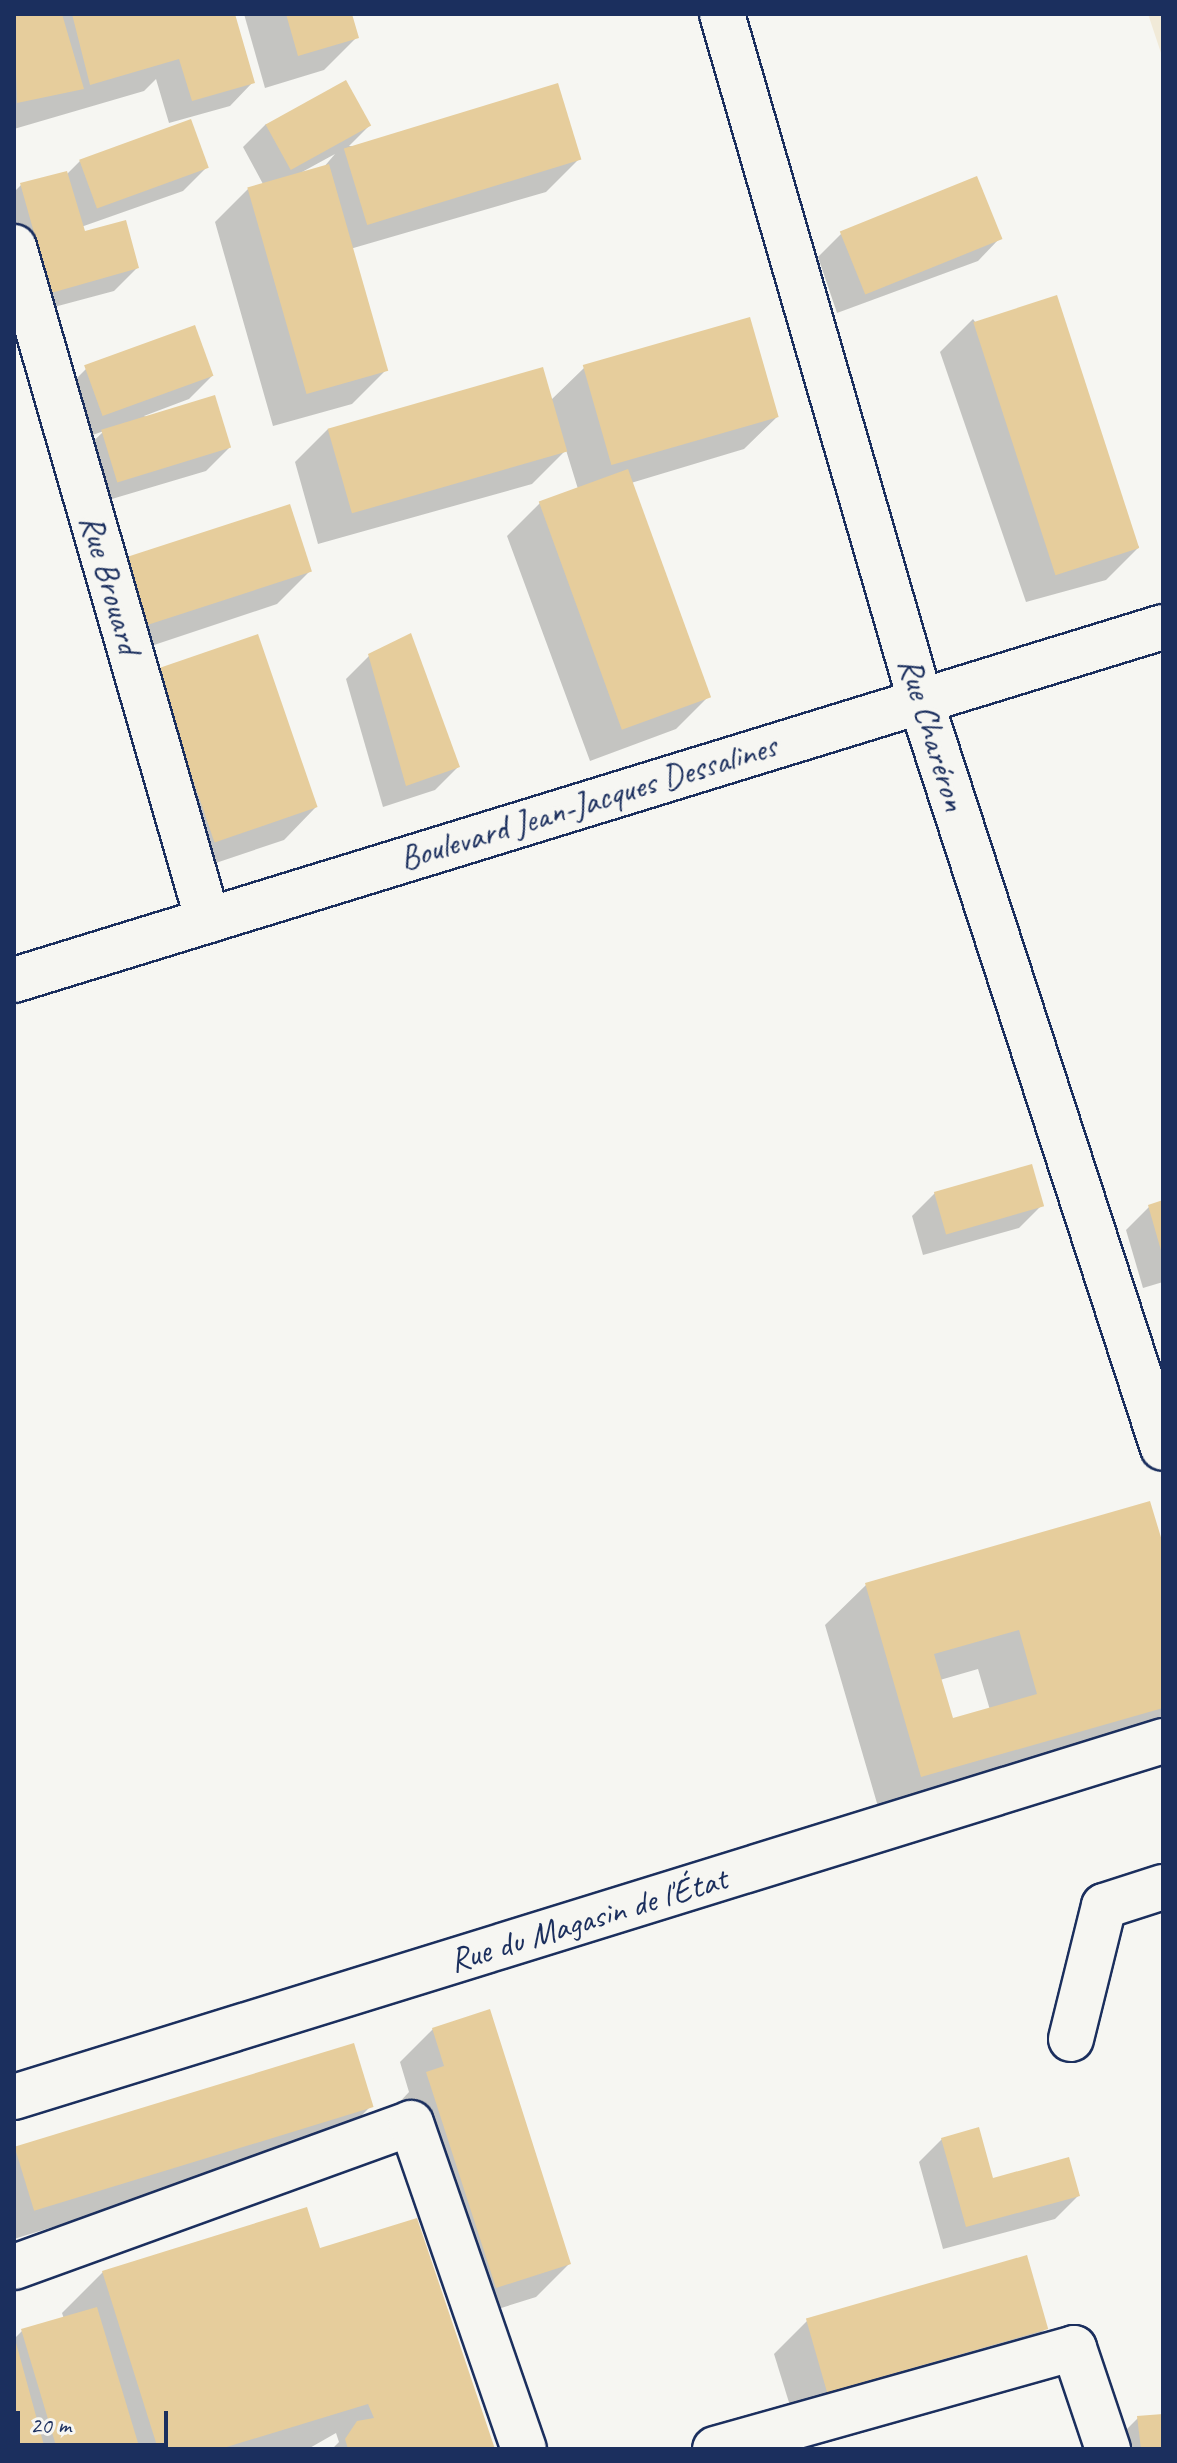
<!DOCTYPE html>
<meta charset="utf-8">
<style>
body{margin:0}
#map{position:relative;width:1177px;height:2463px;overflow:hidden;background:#f6f6f2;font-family:Caveat,sans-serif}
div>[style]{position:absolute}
.built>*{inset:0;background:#f1ead8}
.shadow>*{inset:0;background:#0003}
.building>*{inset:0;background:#e6cd9c;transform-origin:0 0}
.roads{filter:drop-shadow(2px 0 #1b2f5e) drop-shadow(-2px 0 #1b2f5e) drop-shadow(0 2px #1b2f5e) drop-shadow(0 -2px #1b2f5e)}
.minor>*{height:44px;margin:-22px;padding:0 22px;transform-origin:22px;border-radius:22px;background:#f6f6f2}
.major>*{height:44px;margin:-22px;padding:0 22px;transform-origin:22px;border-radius:22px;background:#f6f6f2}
span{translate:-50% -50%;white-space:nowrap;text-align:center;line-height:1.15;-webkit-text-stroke:7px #f6f6f2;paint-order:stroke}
.street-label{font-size:34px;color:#1b2f5e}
.frame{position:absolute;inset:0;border:16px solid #1b2f5e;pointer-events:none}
.scale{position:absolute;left:16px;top:2411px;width:152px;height:36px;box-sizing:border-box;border:4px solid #1b2f5e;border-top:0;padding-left:10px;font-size:24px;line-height:28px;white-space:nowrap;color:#1b2f5e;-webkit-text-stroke:6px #f6f6f2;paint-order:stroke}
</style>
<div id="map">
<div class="built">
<i style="clip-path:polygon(1148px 14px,1163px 14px,1163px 59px)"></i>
</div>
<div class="shadow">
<i style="clip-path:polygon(14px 14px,233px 14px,253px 82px,230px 106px,169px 123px,156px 79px,144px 91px,14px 129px)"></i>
<i style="clip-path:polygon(244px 14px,350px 14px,357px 37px,324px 70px,265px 88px)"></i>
<i style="clip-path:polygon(evenodd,266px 124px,369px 126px,349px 146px,579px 159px,546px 192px,350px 249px,385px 371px,352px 404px,273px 426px,215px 222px,248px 189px,263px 184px,243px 147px,266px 124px,335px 154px,323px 168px,302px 172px,335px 154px)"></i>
<i style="clip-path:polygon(80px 161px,206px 168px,183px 191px,81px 227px,83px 234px,137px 268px,114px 291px,28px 314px,14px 265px,14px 192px,21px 185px,66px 175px)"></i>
<i style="clip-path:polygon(841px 234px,1000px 238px,978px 261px,837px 313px,818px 257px)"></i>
<i style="clip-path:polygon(973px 319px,1139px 547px,1106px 580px,1026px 602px,940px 352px)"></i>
<i style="clip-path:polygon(585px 367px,777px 417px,744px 449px,631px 483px,709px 696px,676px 729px,590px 761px,507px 536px,540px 503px,578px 489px,566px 450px,532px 484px,318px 544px,295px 462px,328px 429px,550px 401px)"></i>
<i style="clip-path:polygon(86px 369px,212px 376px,189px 399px,144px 416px,229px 448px,206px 471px,95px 504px,79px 455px,104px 431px,81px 439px,63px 392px)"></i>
<i style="clip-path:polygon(310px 571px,277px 604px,115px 658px,93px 593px)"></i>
<i style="clip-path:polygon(369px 656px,458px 767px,435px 790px,383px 807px,346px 679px)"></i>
<i style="clip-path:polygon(156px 671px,316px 807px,284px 840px,183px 874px)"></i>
<i style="clip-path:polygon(935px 1193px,1042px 1205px,1019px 1228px,923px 1255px,912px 1216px)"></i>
<i style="clip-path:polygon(1163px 1202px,1163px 1282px,1143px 1288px,1126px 1230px,1149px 1207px)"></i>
<i style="clip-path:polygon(evenodd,1163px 1552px,1163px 1736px,881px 1817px,825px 1625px,866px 1585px,1163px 1552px,978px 1669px,990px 1710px,952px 1721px,940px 1680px,978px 1669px)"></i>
<i style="clip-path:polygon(433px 2029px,569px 2264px,536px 2297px,463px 2320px,395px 2107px,409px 2092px,400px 2062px)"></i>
<i style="clip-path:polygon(371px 2106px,338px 2139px,14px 2239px,14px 2147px)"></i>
<i style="clip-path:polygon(942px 2139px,992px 2181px,1078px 2196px,1055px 2219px,943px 2249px,919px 2162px)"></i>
<i style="clip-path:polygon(319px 2252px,492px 2449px,332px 2449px,339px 2442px,336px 2433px,308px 2449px,14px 2449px,14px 2339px,22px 2331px,64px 2319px,62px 2313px,103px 2272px)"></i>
<i style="clip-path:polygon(807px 2321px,1046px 2328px,1013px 2361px,796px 2425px,774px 2354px)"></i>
<i style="clip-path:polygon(1163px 2416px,1163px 2449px,1116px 2449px,1115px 2441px,1138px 2418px)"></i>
</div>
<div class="building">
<i style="clip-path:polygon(14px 14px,62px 14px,84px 89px,17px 103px)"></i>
<i style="clip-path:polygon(72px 14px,235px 14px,255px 83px,192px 101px,179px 59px,90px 85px)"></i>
<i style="clip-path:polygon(286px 14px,352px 14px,359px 38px,298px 56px)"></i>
<i style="left:346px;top:80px;width:52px;height:92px;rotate:61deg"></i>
<i style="left:558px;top:83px;width:80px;height:224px;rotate:73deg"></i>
<i style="left:191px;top:119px;width:52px;height:119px;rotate:70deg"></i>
<i style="left:329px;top:164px;width:215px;height:85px;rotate:74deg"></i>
<i style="clip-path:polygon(67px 171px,85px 231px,126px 220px,139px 268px,51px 293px,20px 183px)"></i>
<i style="left:977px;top:176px;width:68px;height:148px;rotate:68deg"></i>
<i style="left:1057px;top:295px;width:266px;height:88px;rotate:72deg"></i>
<i style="left:750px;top:317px;width:104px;height:174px;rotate:74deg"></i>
<i style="left:195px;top:325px;width:54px;height:118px;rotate:70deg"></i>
<i style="left:543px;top:367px;width:88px;height:224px;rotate:74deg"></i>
<i style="left:215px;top:395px;width:55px;height:119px;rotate:73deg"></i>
<i style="left:628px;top:469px;width:243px;height:95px;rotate:70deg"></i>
<i style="left:290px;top:504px;width:71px;height:174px;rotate:72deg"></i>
<i style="clip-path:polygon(411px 633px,460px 767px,406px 786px,368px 654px)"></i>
<i style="left:258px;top:634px;width:183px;height:109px;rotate:71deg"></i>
<i style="left:1032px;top:1164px;width:44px;height:102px;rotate:74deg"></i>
<i style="clip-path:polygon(1163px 1200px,1163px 1254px,1162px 1254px,1148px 1205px)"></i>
<i style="clip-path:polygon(evenodd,1150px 1501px,1163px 1544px,1163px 1708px,921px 1777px,865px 1583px,1150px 1501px,1019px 1630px,1037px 1694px,953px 1718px,934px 1654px,1019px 1630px)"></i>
<i style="clip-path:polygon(490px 2009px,571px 2264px,496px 2288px,426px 2072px,444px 2066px,432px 2028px)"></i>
<i style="left:354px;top:2043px;width:67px;height:355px;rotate:73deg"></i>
<i style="clip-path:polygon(979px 2127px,993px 2178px,1069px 2157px,1080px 2196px,966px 2227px,941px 2138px)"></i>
<i style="clip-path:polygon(307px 2207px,320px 2248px,417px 2218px,495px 2449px,348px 2449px,345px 2439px,357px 2421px,374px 2418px,368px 2404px,220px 2449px,158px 2449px,102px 2271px)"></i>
<i style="left:1027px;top:2255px;width:77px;height:230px;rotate:74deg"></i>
<i style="clip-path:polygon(97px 2307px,138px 2443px,119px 2449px,57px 2449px,21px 2329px)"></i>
<i style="clip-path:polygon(14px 2339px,15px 2339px,45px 2449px,14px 2449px)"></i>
<i style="clip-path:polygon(1163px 2414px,1163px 2449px,1141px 2449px,1137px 2416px)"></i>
</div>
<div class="roads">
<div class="minor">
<i style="left:722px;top:14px;width:713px;rotate:73.88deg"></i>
<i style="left:920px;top:699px;width:787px;rotate:72.03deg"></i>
<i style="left:14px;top:247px;width:701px;rotate:73.94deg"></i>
<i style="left:1071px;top:2039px;width:137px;rotate:-76.1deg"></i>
<i style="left:1104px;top:1906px;width:62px;rotate:-17.9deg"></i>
<i style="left:14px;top:2097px;width:1203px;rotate:-17.21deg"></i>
<i style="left:14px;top:2267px;width:422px;rotate:-19.9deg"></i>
<i style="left:411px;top:2123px;width:345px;rotate:70.9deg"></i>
<i style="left:715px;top:2449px;width:373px;rotate:-15.7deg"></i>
<i style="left:1074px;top:2348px;width:107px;rotate:71.4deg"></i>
</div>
<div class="major">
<i style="left:14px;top:980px;width:1202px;rotate:-17.08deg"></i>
</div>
</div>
<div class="street-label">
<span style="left:111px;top:584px;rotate:74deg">Rue Brouard</span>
<span style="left:933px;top:734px;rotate:73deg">Rue Charéron</span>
<span style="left:588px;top:802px;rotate:-17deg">Boulevard Jean-Jacques Dessalines</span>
<span style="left:588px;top:1919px;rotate:-17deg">Rue du Magasin de l'État</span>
</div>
<div class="frame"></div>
<div class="scale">20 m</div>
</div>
